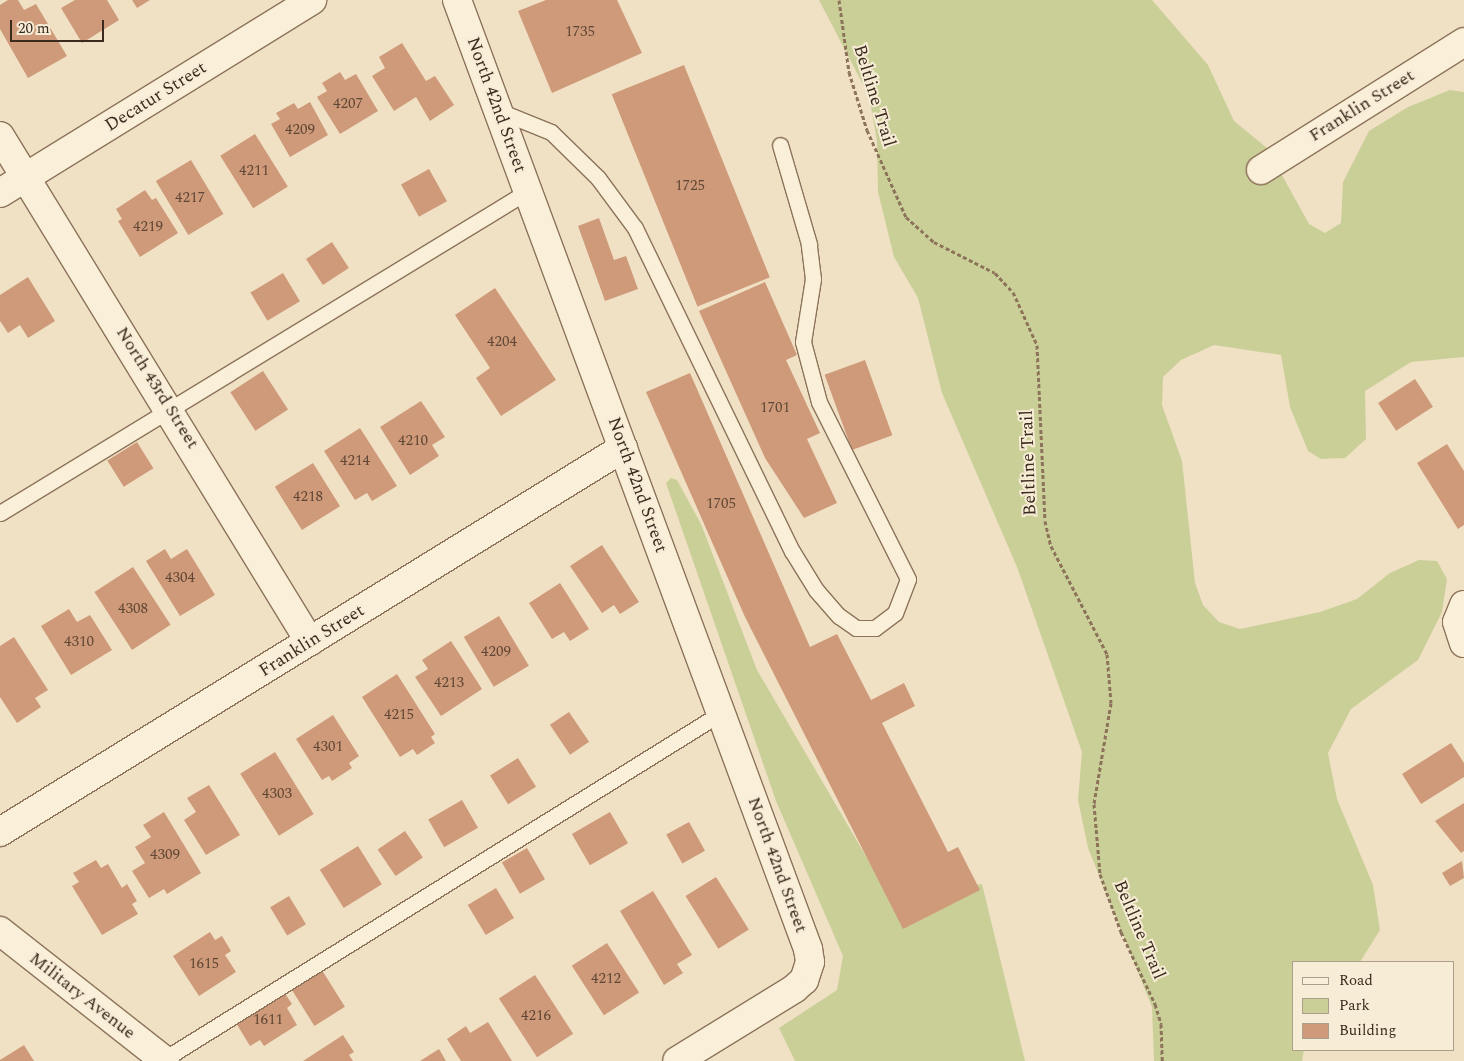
<!DOCTYPE html>
<style>
body{margin:0}
#map{position:relative;width:1464px;height:1061px;overflow:hidden;background:#f0e1c5;font-family:Spectral,serif}
div>[style]{position:absolute}
.green>*{inset:0;background:#cacf98}
.building>*{inset:0;background:#cf9a79;transform-origin:0 0}
.path>*{height:3px;margin-top:-1.5px;transform-origin:0;background:repeating-linear-gradient(90deg,#8c735a 0 4px,transparent 0 6.5px)}
.roads{filter:drop-shadow(1px 0 #8c735a) drop-shadow(-1px 0 #8c735a) drop-shadow(0 1px #8c735a) drop-shadow(0 -1px #8c735a)}
.lane>*{height:15px;margin:-7.5px;padding:0 7.5px;transform-origin:7.5px;border-radius:7.5px;background:#faefd8}
.street>*{height:28px;margin:-14px;padding:0 14px;transform-origin:14px;border-radius:14px;background:#faefd8}
.secondary>*{height:28px;margin:-14px;padding:0 14px;transform-origin:14px;border-radius:14px;background:#faefd8}
span{translate:-50% -50%;white-space:nowrap;text-align:center;line-height:1.15;-webkit-text-stroke:4px #f7ecd5;paint-order:stroke}
.number-label{font-size:15px;color:#604735}
.number-label span{-webkit-text-stroke-width:0}
.street-label{font-size:18px;color:#3b2b1e}
.legend{position:absolute;left:1292px;top:961px;width:162px;height:90px;box-sizing:border-box;background:#f7ecd5;border:1px solid #ac9f8c;margin:0;padding:6px 9px;list-style:none;font-size:15px;color:#3b2b1e}
.legend li{display:flex;align-items:center;gap:10px;height:25px}
.legend b{width:25px;border:1px solid #ac9f8c}
.scale{position:absolute;left:10px;top:20px;width:94px;height:22px;box-sizing:border-box;border:2px solid #3b2b1e;border-top:0;padding-left:6px;font-size:15px;line-height:18px;white-space:nowrap;color:#3b2b1e;-webkit-text-stroke:4px #f7ecd5;paint-order:stroke}
</style>
<div id="map">
<div class="green">
<i style="clip-path:polygon(819px 0,1152px 0,1208px 65px,1234px 121px,1267px 148px,1309px 224px,1325px 233px,1341px 223px,1343px 182px,1369px 131px,1408px 107px,1450px 90px,1464px 92px,1464px 357px,1411px 362px,1365px 391px,1366px 439px,1345px 458px,1321px 459px,1308px 451px,1290px 407px,1281px 355px,1214px 345px,1181px 360px,1163px 377px,1162px 405px,1182px 461px,1195px 583px,1203px 605px,1219px 622px,1240px 629px,1320px 612px,1357px 599px,1390px 573px,1419px 560px,1437px 561px,1447px 579px,1442px 612px,1418px 660px,1351px 709px,1328px 753px,1337px 799px,1373px 885px,1380px 930px,1360px 962px,1293px 962px,1293px 1050px,1304px 1050px,1302px 1061px,1154px 1061px,1152px 1007px,1088px 848px,1078px 800px,1082px 752px,1017px 567px,942px 393px,918px 298px,894px 257px,878px 192px,877px 141px,869px 96px)"></i>
<i style="clip-path:polygon(671px 478px,677px 480px,701px 524px,757px 670px,891px 899px,982px 884px,1025px 1061px,795px 1061px,779px 1028px,837px 990px,843px 956px,776px 801px,666px 483px)"></i>
</div>
<div class="building">
<i style="clip-path:polygon(8px 0,18px 0,24px 10px,36px 4px,67px 56px,28px 78px,0 29px,0 5px)"></i>
<i style="clip-path:polygon(75px 0,107px 0,119px 20px,82px 43px,61px 8px)"></i>
<i style="clip-path:polygon(132px 0,150px 0,137px 8px)"></i>
<i style="clip-path:polygon(546px 0,617px 0,642px 53px,552px 93px,518px 11px)"></i>
<i style="clip-path:polygon(402px 43px,426px 81px,435px 76px,454px 105px,430px 121px,416px 97px,394px 111px,372px 76px,385px 68px,379px 57px)"></i>
<i style="left:684px;top:65px;width:229px;height:78px;rotate:68deg"></i>
<i style="clip-path:polygon(340px 72px,345px 80px,356px 74px,378px 111px,340px 134px,317px 97px,327px 91px,322px 83px)"></i>
<i style="clip-path:polygon(310px 102px,328px 135px,290px 157px,271px 124px,280px 119px,276px 113px,294px 103px,298px 109px)"></i>
<i style="left:255px;top:134px;width:62px;height:41px;rotate:58deg"></i>
<i style="left:191px;top:160px;width:63px;height:41px;rotate:59deg"></i>
<i style="left:429px;top:169px;width:37px;height:32px;rotate:61deg"></i>
<i style="clip-path:polygon(145px 190px,152px 200px,156px 198px,178px 233px,140px 257px,118px 221px,122px 219px,116px 209px)"></i>
<i style="clip-path:polygon(599px 218px,614px 260px,626px 256px,638px 289px,605px 301px,578px 226px)"></i>
<i style="left:332px;top:242px;width:31px;height:31px;rotate:57deg"></i>
<i style="left:283px;top:273px;width:33px;height:38px;rotate:59deg"></i>
<i style="clip-path:polygon(28px 277px,55px 321px,28px 338px,20px 325px,8px 333px,0 321px,0 295px)"></i>
<i style="clip-path:polygon(765px 282px,797px 355px,786px 360px,820px 433px,807px 439px,837px 503px,804px 518px,765px 458px,699px 311px)"></i>
<i style="clip-path:polygon(495px 288px,556px 380px,501px 416px,476px 378px,490px 368px,455px 315px)"></i>
<i style="left:865px;top:360px;width:80px;height:43px;rotate:70deg"></i>
<i style="left:263px;top:371px;width:46px;height:39px;rotate:57deg"></i>
<i style="clip-path:polygon(690px 373px,810px 647px,837px 634px,871px 700px,904px 683px,915px 706px,882px 723px,948px 852px,958px 847px,980px 890px,903px 929px,745px 617px,646px 392px)"></i>
<i style="left:1415px;top:379px;width:33px;height:44px;rotate:57deg"></i>
<i style="clip-path:polygon(421px 401px,445px 437px,432px 445px,439px 456px,410px 475px,380px 427px)"></i>
<i style="clip-path:polygon(360px 428px,397px 486px,372px 501px,367px 493px,355px 500px,324px 451px)"></i>
<i style="left:137px;top:442px;width:31px;height:35px;rotate:58deg"></i>
<i style="clip-path:polygon(1447px 444px,1464px 471px,1464px 525px,1458px 529px,1417px 463px)"></i>
<i style="left:313px;top:463px;width:51px;height:45px;rotate:58deg"></i>
<i style="clip-path:polygon(602px 545px,639px 602px,620px 614px,614px 605px,602px 613px,570px 566px)"></i>
<i style="clip-path:polygon(165px 549px,171px 559px,187px 549px,215px 595px,180px 616px,146px 561px)"></i>
<i style="left:133px;top:567px;width:69px;height:46px;rotate:57deg"></i>
<i style="clip-path:polygon(560px 583px,589px 629px,570px 641px,564px 632px,552px 639px,529px 603px)"></i>
<i style="clip-path:polygon(69px 609px,77px 622px,90px 615px,112px 650px,71px 675px,41px 626px)"></i>
<i style="left:499px;top:616px;width:58px;height:41px;rotate:59deg"></i>
<i style="clip-path:polygon(14px 637px,48px 690px,35px 698px,41px 707px,17px 723px,0 697px,0 646px)"></i>
<i style="clip-path:polygon(451px 641px,482px 689px,441px 716px,415px 677px,428px 669px,422px 660px)"></i>
<i style="clip-path:polygon(397px 674px,435px 734px,431px 737px,435px 743px,417px 755px,413px 749px,400px 757px,362px 697px)"></i>
<i style="left:569px;top:712px;width:36px;height:23px;rotate:56deg"></i>
<i style="clip-path:polygon(333px 715px,359px 756px,349px 763px,352px 768px,332px 781px,329px 776px,322px 780px,296px 739px)"></i>
<i style="clip-path:polygon(1451px 743px,1464px 763px,1464px 777px,1421px 804px,1402px 774px)"></i>
<i style="left:275px;top:752px;width:73px;height:41px;rotate:58deg"></i>
<i style="left:518px;top:758px;width:34px;height:33px;rotate:58deg"></i>
<i style="clip-path:polygon(209px 785px,240px 835px,206px 855px,184px 820px,196px 812px,187px 798px)"></i>
<i style="left:462px;top:800px;width:32px;height:39px;rotate:60deg"></i>
<i style="clip-path:polygon(1464px 803px,1464px 851px,1461px 853px,1435px 821px)"></i>
<i style="clip-path:polygon(164px 812px,201px 873px,167px 894px,164px 889px,149px 898px,132px 871px,145px 863px,135px 847px,151px 837px,143px 825px)"></i>
<i style="left:610px;top:812px;width:36px;height:44px;rotate:60deg"></i>
<i style="left:689px;top:822px;width:33px;height:26px;rotate:61deg"></i>
<i style="left:405px;top:831px;width:32px;height:33px;rotate:56deg"></i>
<i style="left:358px;top:846px;width:45px;height:45px;rotate:58deg"></i>
<i style="left:527px;top:848px;width:36px;height:29px;rotate:60deg"></i>
<i style="clip-path:polygon(96px 860px,101px 868px,108px 864px,122px 888px,127px 884px,137px 901px,132px 904px,138px 914px,102px 935px,72px 886px,79px 882px,73px 873px)"></i>
<i style="clip-path:polygon(1462px 861px,1464px 878px,1450px 886px,1442px 873px)"></i>
<i style="left:716px;top:877px;width:62px;height:36px;rotate:58deg"></i>
<i style="left:496px;top:888px;width:35px;height:33px;rotate:59deg"></i>
<i style="clip-path:polygon(653px 891px,692px 955px,677px 964px,683px 973px,664px 985px,620px 911px)"></i>
<i style="left:289px;top:896px;width:33px;height:22px;rotate:59deg"></i>
<i style="clip-path:polygon(210px 932px,215px 940px,222px 936px,231px 951px,225px 955px,236px 972px,199px 996px,173px 956px)"></i>
<i style="left:607px;top:943px;width:59px;height:42px;rotate:57deg"></i>
<i style="left:320px;top:967px;width:47px;height:36px;rotate:58deg"></i>
<i style="left:535px;top:975px;width:70px;height:43px;rotate:57deg"></i>
<i style="clip-path:polygon(282px 989px,292px 1004px,287px 1008px,297px 1025px,264px 1046px,260px 1040px,250px 1046px,236px 1023px,246px 1017px,243px 1013px)"></i>
<i style="clip-path:polygon(488px 1022px,512px 1061px,461px 1061px,447px 1039px,466px 1026px,470px 1033px)"></i>
<i style="clip-path:polygon(343px 1035px,354px 1052px,349px 1055px,353px 1061px,303px 1061px)"></i>
<i style="clip-path:polygon(24px 1045px,34px 1061px,0 1061px,0 1060px)"></i>
<i style="clip-path:polygon(439px 1049px,446px 1061px,420px 1061px)"></i>
</div>
<div class="path">
<i style="left:839px;top:0;width:73px;rotate:82.1deg"></i>
<i style="left:849px;top:72px;width:61px;rotate:72.8deg"></i>
<i style="left:867px;top:130px;width:95px;rotate:65.9deg"></i>
<i style="left:906px;top:217px;width:38px;rotate:42deg"></i>
<i style="left:934px;top:242px;width:68px;rotate:26.9deg"></i>
<i style="left:995px;top:273px;width:26px;rotate:47deg"></i>
<i style="left:1013px;top:292px;width:58px;rotate:65.6deg"></i>
<i style="left:1037px;top:345px;width:176px;rotate:87.4deg"></i>
<i style="left:1045px;top:521px;width:26px;rotate:77deg"></i>
<i style="left:1051px;top:546px;width:122px;rotate:62.6deg"></i>
<i style="left:1107px;top:654px;width:49px;rotate:85.3deg"></i>
<i style="left:1111px;top:703px;width:102px;rotate:99.6deg"></i>
<i style="left:1094px;top:804px;width:70px;rotate:85.1deg"></i>
<i style="left:1100px;top:874px;width:62px;rotate:70.1deg"></i>
<i style="left:1121px;top:932px;width:80px;rotate:64.7deg"></i>
<i style="left:1155px;top:1004px;width:21px;rotate:73deg"></i>
<i style="left:1161px;top:1024px;width:37px;rotate:88deg"></i>
</div>
<div class="roads">
<div class="lane">
<i style="left:499px;top:111px;width:56px;rotate:22deg"></i>
<i style="left:551px;top:132px;width:66px;rotate:44.4deg"></i>
<i style="left:598px;top:178px;width:62px;rotate:53.5deg"></i>
<i style="left:635px;top:228px;width:359px;rotate:64.1deg"></i>
<i style="left:792px;top:551px;width:46px;rotate:58.4deg"></i>
<i style="left:816px;top:590px;width:35px;rotate:49deg"></i>
<i style="left:839px;top:616px;width:21px;rotate:35deg"></i>
<i style="left:856px;top:628px;width:19px"></i>
<i style="left:875px;top:628px;width:25px;rotate:-37deg"></i>
<i style="left:895px;top:613px;width:36px;rotate:-69deg"></i>
<i style="left:908px;top:579px;width:198px;rotate:-116.7deg"></i>
<i style="left:819px;top:402px;width:62px;rotate:-104.9deg"></i>
<i style="left:803px;top:342px;width:64px;rotate:-81deg"></i>
<i style="left:813px;top:279px;width:35px;rotate:-97deg"></i>
<i style="left:809px;top:244px;width:103px;rotate:-106.3deg"></i>
<i style="left:0;top:513px;width:618px;rotate:-31.38deg"></i>
<i style="left:161px;top:1061px;width:659px;rotate:-31.86deg"></i>
</div>
<div class="street">
<i style="left:457px;top:0;width:1012px;rotate:69.7deg"></i>
<i style="left:808px;top:949px;width:13px;rotate:81deg"></i>
<i style="left:810px;top:962px;width:19px;rotate:108deg"></i>
<i style="left:804px;top:980px;width:13px;rotate:138deg"></i>
<i style="left:794px;top:989px;width:137px;rotate:148.4deg"></i>
<i style="left:0;top:136px;width:593px;rotate:58.51deg"></i>
<i style="left:1261px;top:170px;width:240px;rotate:-32.2deg"></i>
<i style="left:0;top:193px;width:367px;rotate:-31.7deg"></i>
<i style="left:1464px;top:605px;width:18px;rotate:112deg"></i>
<i style="left:1457px;top:622px;width:22px;rotate:72deg"></i>
<i style="left:0;top:832px;width:732px;rotate:-31.65deg"></i>
</div>
<div class="secondary">
<i style="left:0;top:931px;width:210px;rotate:38.2deg"></i>
</div>
</div>
<div class="number-label">
<span style="left:580px;top:32px">1735</span>
<span style="left:348px;top:104px">4207</span>
<span style="left:300px;top:130px">4209</span>
<span style="left:254px;top:171px">4211</span>
<span style="left:690px;top:186px">1725</span>
<span style="left:190px;top:198px">4217</span>
<span style="left:148px;top:227px">4219</span>
<span style="left:502px;top:342px">4204</span>
<span style="left:775px;top:408px">1701</span>
<span style="left:413px;top:441px">4210</span>
<span style="left:355px;top:461px">4214</span>
<span style="left:308px;top:497px">4218</span>
<span style="left:721px;top:504px">1705</span>
<span style="left:180px;top:578px">4304</span>
<span style="left:133px;top:609px">4308</span>
<span style="left:79px;top:642px">4310</span>
<span style="left:496px;top:652px">4209</span>
<span style="left:449px;top:683px">4213</span>
<span style="left:399px;top:715px">4215</span>
<span style="left:328px;top:747px">4301</span>
<span style="left:277px;top:794px">4303</span>
<span style="left:165px;top:855px">4309</span>
<span style="left:204px;top:964px">1615</span>
<span style="left:606px;top:979px">4212</span>
<span style="left:536px;top:1016px">4216</span>
<span style="left:268px;top:1020px">1611</span>
</div>
<div class="street-label">
<span style="left:874px;top:96px;rotate:73deg">Beltline Trail</span>
<span style="left:156px;top:97px;rotate:-32deg">Decatur Street</span>
<span style="left:496px;top:105px;rotate:70deg">North 42nd Street</span>
<span style="left:1362px;top:106px;rotate:-32deg">Franklin Street</span>
<span style="left:157px;top:388px;rotate:58deg">North 43rd Street</span>
<span style="left:1029px;top:463px;rotate:-92deg">Beltline Trail</span>
<span style="left:637px;top:485px;rotate:70deg">North 42nd Street</span>
<span style="left:312px;top:641px;rotate:-32deg">Franklin Street</span>
<span style="left:777px;top:865px;rotate:70deg">North 42nd Street</span>
<span style="left:1139px;top:930px;rotate:67deg">Beltline Trail</span>
<span style="left:82px;top:996px;rotate:38deg">Military Avenue</span>
</div>
<ul class="legend">
<li><b style="height:6px;background:#faefd8"></b>Road</li>
<li><b style="height:14px;background:#cacf98"></b>Park</li>
<li><b style="height:14px;background:#cf9a79"></b>Building</li>
</ul>
<div class="scale">20 m</div>
</div>
